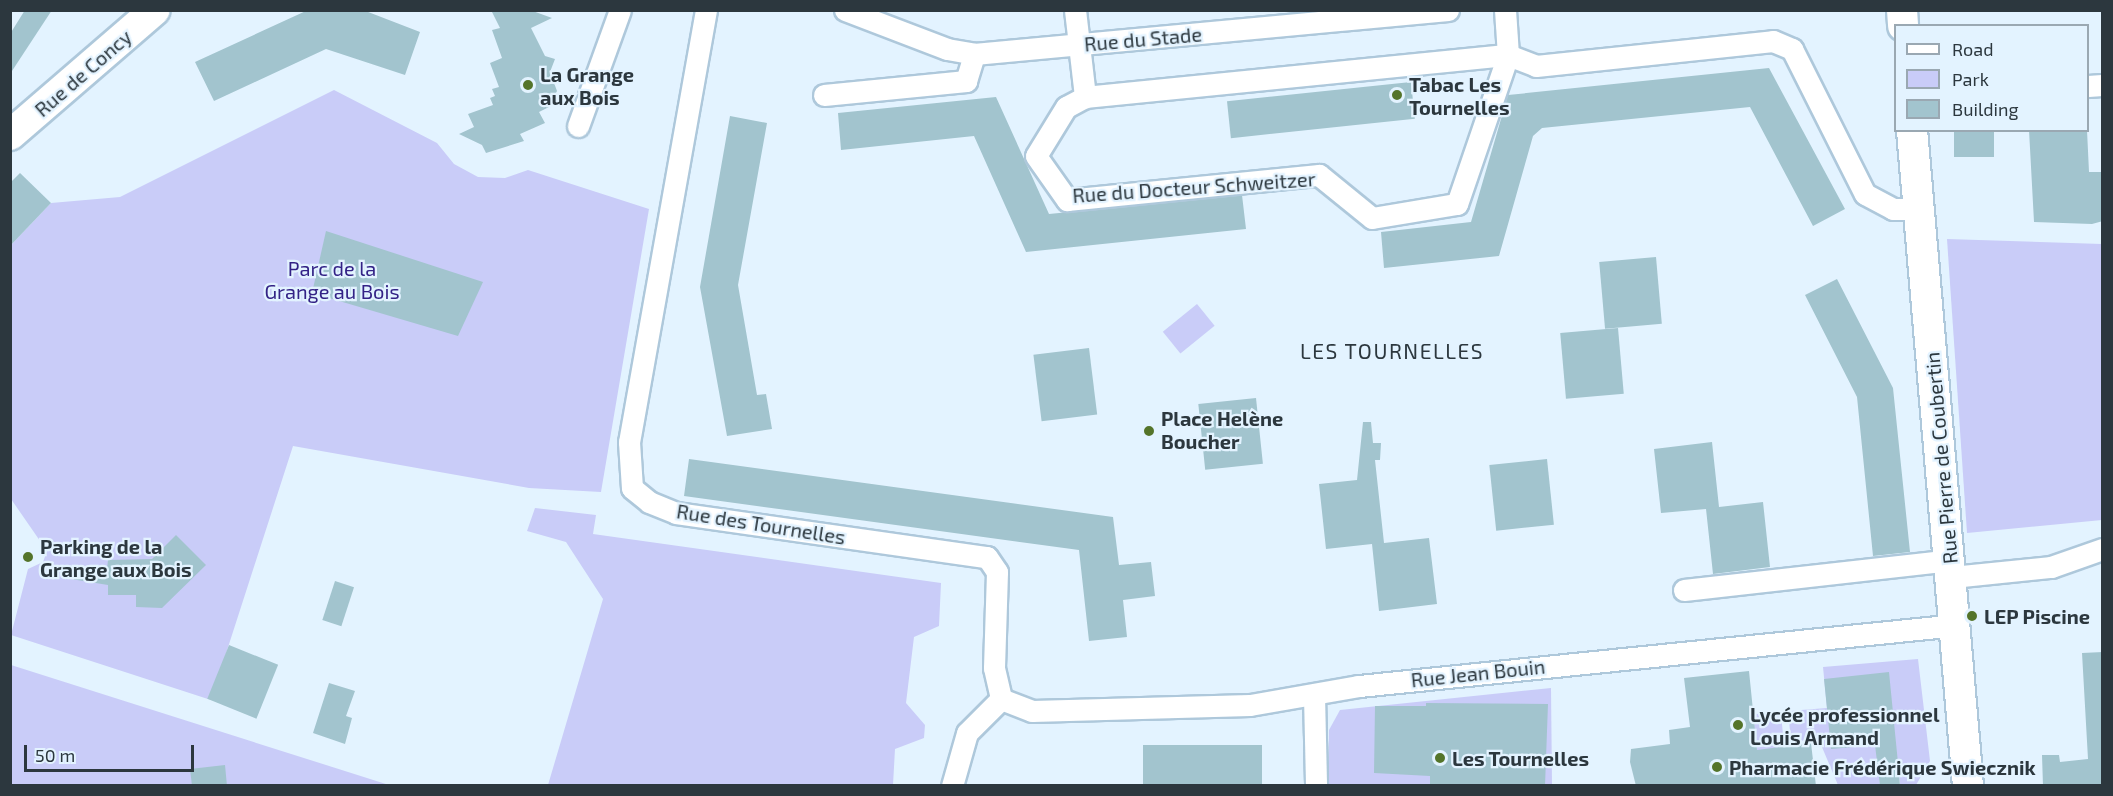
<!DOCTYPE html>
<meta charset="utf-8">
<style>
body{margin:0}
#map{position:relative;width:2113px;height:796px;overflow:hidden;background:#e3f3ff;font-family:"Exo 2",sans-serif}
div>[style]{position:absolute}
.green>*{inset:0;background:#c9ccf8;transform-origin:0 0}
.building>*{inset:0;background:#a2c4ce;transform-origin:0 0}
.roads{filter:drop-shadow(2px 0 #aec8db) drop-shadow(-2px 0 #aec8db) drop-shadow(0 2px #aec8db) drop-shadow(0 -2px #aec8db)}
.street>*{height:21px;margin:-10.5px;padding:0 10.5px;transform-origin:10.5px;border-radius:10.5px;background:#fff}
.secondary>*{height:30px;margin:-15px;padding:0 15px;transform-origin:15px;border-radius:15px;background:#fff}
.dots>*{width:16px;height:16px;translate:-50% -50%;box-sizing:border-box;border:3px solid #e3f3ff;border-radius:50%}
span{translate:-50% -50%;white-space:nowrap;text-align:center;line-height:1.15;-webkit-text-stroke:4.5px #e3f3ff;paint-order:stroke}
.street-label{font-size:20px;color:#2c373e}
.poi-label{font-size:20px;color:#2c373e;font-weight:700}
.left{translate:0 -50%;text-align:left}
.park-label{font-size:20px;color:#332286}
.neighbourhood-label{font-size:21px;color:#2c373e;letter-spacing:1.5px}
.frame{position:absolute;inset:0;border:12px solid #2c373e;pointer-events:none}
.legend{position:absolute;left:1894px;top:24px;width:195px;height:108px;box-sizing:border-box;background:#e3f3ff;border:2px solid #9aa8b2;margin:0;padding:8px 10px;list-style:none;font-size:18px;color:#2c373e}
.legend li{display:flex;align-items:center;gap:12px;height:30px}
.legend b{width:30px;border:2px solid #9aa8b2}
.scale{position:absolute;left:24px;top:745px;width:170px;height:27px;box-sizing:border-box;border:3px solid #2c373e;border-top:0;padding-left:8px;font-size:18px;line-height:21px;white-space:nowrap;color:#2c373e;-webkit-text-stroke:4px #e3f3ff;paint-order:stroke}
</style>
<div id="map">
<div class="green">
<i style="clip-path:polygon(334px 90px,437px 143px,454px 164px,478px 177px,505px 178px,528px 170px,649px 209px,601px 492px,529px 488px,293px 446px,211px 700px,11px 635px,28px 569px,43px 562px,47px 551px,11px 499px,10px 246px,51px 203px,120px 197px)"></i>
<i style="clip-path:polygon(1947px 239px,2102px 244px,2102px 520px,1967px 533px)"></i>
<i style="left:1197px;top:304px;width:28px;height:44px;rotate:51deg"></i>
<i style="clip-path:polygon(535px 508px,596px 515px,593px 534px,941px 583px,939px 626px,914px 637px,906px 703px,925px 725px,924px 738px,895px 749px,893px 785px,548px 785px,603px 599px,566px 542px,527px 531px)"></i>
<i style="clip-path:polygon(1918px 659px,1930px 761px,1916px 785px,1900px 785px,1898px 763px,1878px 765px,1880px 785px,1838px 785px,1819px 740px,1791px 741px,1788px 711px,1827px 708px,1823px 667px)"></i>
<i style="clip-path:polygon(11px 665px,389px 785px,11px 785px)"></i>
<i style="clip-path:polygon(1551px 688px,1552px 785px,1328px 786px,1329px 730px,1340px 710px)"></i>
<i style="clip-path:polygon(1781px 713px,1784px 746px,1777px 748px,1760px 785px,1753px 714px)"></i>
</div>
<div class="building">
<i style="clip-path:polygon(25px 10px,52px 10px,10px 74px,10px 34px)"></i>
<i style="clip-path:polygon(308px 10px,363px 10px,420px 32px,405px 75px,326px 49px,214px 101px,195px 62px)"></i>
<i style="clip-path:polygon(491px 10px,530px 10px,552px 18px,531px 28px,545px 56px,555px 59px,550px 72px,557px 91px,549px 107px,539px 112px,545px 123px,520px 134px,524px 141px,486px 153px,482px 145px,459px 134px,474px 127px,468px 114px,493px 105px,490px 98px,495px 96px,492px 89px,499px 87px,490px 63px,502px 58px,492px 30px,500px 28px)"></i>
<i style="clip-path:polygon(1769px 68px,1845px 209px,1813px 226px,1750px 107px,1542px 128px,1533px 136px,1499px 256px,1384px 268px,1381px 232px,1471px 222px,1508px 95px)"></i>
<i style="left:1411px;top:82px;width:37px;height:185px;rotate:84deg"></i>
<i style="clip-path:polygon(996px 97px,1049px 214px,1242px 195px,1246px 229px,1026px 252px,974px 136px,841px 150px,838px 113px)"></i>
<i style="clip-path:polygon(730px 116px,767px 123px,738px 285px,757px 395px,766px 394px,772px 429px,727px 436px,700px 287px)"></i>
<i style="left:1954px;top:130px;width:40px;height:27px"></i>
<i style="clip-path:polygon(2029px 130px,2087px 130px,2089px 172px,2103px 172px,2103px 221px,2092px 224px,2034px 222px)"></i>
<i style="clip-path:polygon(20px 173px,51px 203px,10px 246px,10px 183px)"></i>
<i style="clip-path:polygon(326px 231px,483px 282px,458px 336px,312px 293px)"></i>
<i style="left:1656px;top:257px;width:67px;height:57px;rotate:85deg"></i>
<i style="clip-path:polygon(1837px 279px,1893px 388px,1910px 552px,1873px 556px,1857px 397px,1805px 295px)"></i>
<i style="left:1618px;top:328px;width:66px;height:58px;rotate:85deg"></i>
<i style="left:1089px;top:348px;width:67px;height:56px;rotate:83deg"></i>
<i style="left:1256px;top:398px;width:66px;height:58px;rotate:84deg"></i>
<i style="clip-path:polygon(1363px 422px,1371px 422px,1373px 443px,1381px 443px,1380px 460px,1375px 460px,1384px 543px,1429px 538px,1437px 604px,1379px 611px,1372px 544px,1326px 549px,1319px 484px,1357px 480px)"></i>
<i style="clip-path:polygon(1712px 442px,1719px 507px,1763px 502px,1770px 567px,1713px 574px,1706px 509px,1661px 513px,1654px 449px)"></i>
<i style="clip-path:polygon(689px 459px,1113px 517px,1119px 565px,1151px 562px,1155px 596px,1123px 600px,1127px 637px,1089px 641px,1079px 550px,684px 496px)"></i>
<i style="left:1547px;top:459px;width:66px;height:58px;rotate:84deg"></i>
<i style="clip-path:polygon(176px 535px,206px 565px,162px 608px,136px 607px,136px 595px,108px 595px,108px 585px,71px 579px,72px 569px,107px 569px,108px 560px,152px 559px)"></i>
<i style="left:335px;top:581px;width:20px;height:41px;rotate:18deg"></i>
<i style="left:229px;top:645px;width:53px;height:58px;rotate:22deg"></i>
<i style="clip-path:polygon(2103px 652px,2103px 786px,2043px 786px,2042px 755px,2059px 755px,2060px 762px,2088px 759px,2082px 653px)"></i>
<i style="clip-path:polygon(1749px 671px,1757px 750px,1811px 743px,1816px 786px,1636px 786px,1630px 762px,1631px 749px,1670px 744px,1669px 730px,1690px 727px,1684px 678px)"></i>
<i style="clip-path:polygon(1889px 672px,1898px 763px,1900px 786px,1880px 786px,1875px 745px,1831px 749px,1824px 679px)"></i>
<i style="clip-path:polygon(329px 683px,355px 691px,346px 716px,352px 718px,345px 744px,313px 733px)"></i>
<i style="clip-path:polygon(1426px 703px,1548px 704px,1545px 786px,1430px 786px,1430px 776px,1374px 773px,1375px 706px,1426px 706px)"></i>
<i style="left:1143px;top:745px;width:119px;height:41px"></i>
<i style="clip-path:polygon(225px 765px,227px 786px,192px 786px,190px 769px)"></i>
</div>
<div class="roads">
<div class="street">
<i style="left:706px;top:10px;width:439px;rotate:100.1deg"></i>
<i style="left:629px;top:442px;width:46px;rotate:86.3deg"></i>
<i style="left:632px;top:488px;width:22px;rotate:39deg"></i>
<i style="left:649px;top:502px;width:29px;rotate:22deg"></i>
<i style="left:676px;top:513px;width:314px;rotate:8.1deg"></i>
<i style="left:987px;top:557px;width:18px;rotate:56deg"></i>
<i style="left:997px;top:572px;width:96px;rotate:91.8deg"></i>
<i style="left:994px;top:668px;width:32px;rotate:77deg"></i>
<i style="left:1001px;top:699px;width:48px;rotate:135deg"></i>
<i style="left:967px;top:733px;width:55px;rotate:105.8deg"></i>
<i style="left:845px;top:10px;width:109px;rotate:20.9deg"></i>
<i style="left:947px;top:49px;width:27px;rotate:10deg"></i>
<i style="left:974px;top:54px;width:476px;rotate:-5.3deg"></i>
<i style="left:1075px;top:10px;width:88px;rotate:83.4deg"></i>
<i style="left:1085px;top:97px;width:425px;rotate:-5.7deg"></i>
<i style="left:1508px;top:55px;width:45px;rotate:-93.8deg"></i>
<i style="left:2088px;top:86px;width:14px;rotate:-4deg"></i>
<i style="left:824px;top:95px;width:143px;rotate:-5.6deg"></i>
<i style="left:966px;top:81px;width:28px;rotate:-73deg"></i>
<i style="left:1085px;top:97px;width:21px;rotate:152deg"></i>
<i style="left:1066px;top:107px;width:57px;rotate:121.5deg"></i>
<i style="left:1036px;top:156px;width:54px;rotate:54.8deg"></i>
<i style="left:1067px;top:200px;width:253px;rotate:-5.7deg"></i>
<i style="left:1319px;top:175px;width:68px;rotate:39.1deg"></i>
<i style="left:1372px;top:218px;width:86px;rotate:-9.4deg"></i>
<i style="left:1457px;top:204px;width:157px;rotate:-71.1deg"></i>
<i style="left:1508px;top:55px;width:30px;rotate:21deg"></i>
<i style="left:1536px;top:66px;width:238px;rotate:-6deg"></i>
<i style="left:1773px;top:41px;width:21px;rotate:23deg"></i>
<i style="left:1792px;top:49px;width:162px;rotate:63.3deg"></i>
<i style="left:1865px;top:194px;width:32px;rotate:28deg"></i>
<i style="left:1893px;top:209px;width:25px"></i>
<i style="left:578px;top:126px;width:123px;rotate:-70.1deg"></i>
<i style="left:1952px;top:577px;width:100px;rotate:-5.8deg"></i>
<i style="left:2051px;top:567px;width:54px;rotate:-19.4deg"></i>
<i style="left:1684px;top:590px;width:268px;rotate:-6.4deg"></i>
<i style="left:1314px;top:695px;width:91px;rotate:88.7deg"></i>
<i style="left:1001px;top:699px;width:33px;rotate:21deg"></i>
<i style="left:1032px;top:711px;width:218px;rotate:-1.6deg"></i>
<i style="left:1250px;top:705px;width:111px;rotate:-9.9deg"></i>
<i style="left:1359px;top:686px;width:600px;rotate:-5.83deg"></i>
</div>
<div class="secondary">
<i style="left:1902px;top:10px;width:16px;rotate:86deg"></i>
<i style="left:1912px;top:130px;width:658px;rotate:85.12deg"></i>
<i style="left:10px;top:135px;width:191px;rotate:-40.8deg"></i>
</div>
</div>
<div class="dots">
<i style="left:528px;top:85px;background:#54742a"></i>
<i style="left:1397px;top:95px;background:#54742a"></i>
<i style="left:1149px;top:431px;background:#54742a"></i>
<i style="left:28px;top:557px;background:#54742a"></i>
<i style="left:1972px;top:616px;background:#54742a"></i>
<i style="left:1738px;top:725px;background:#54742a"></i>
<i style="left:1440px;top:758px;background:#54742a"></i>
<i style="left:1717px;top:767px;background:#54742a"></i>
</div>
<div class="street-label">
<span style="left:1143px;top:39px;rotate:-5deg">Rue du Stade</span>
<span style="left:83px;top:73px;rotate:-41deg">Rue de Concy</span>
<span style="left:1194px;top:187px;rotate:-4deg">Rue du Docteur Schweitzer</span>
<span style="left:1941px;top:458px;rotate:-95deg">Rue Pierre de Coubertin</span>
<span style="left:761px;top:524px;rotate:9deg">Rue des Tournelles</span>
<span style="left:1478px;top:673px;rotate:-6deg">Rue Jean Bouin</span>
</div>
<div class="poi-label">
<span class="left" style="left:540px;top:86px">La Grange<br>aux Bois</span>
<span class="left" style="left:1409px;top:96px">Tabac Les<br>Tournelles</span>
<span class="left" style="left:1161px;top:430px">Place Helène<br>Boucher</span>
<span class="left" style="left:40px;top:558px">Parking de la<br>Grange aux Bois</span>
<span class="left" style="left:1984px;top:616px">LEP Piscine</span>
<span class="left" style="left:1750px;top:726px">Lycée professionnel<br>Louis Armand</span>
<span class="left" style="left:1452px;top:758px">Les Tournelles</span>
<span class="left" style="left:1729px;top:767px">Pharmacie Frédérique Swiecznik</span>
</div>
<div class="park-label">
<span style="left:332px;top:280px">Parc de la<br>Grange au Bois</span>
</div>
<div class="neighbourhood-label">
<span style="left:1392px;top:351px">LES TOURNELLES</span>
</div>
<div class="frame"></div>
<ul class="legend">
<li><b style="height:8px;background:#fff"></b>Road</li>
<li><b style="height:16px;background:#c9ccf8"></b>Park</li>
<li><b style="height:16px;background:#a2c4ce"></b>Building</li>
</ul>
<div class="scale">50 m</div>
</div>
